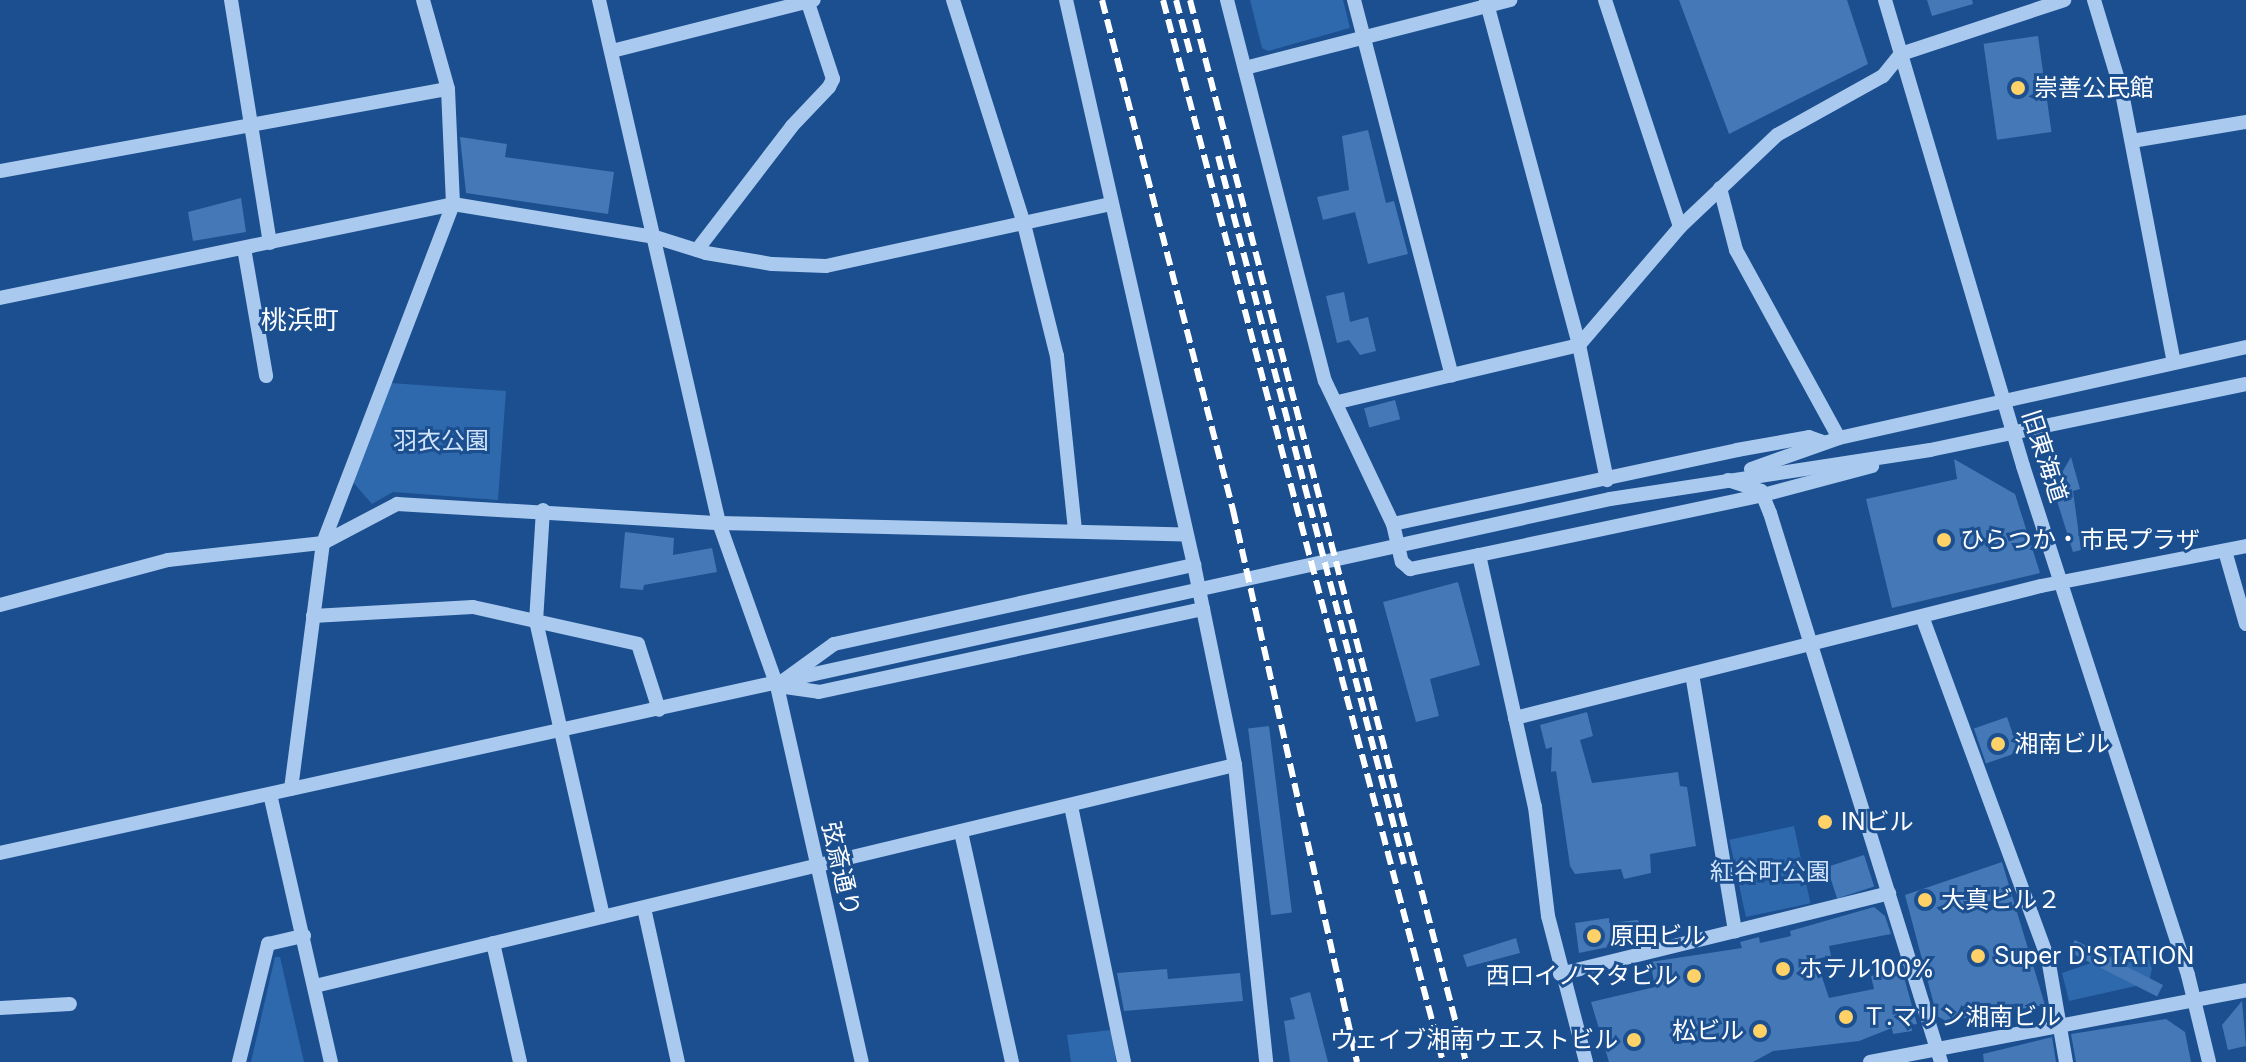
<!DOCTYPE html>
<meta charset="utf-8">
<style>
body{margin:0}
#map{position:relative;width:2246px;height:1062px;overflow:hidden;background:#1b4f8f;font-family:Inter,"Noto Sans JP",sans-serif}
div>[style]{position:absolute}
.green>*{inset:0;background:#2e69ad;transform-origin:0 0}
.building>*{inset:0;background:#4478b7;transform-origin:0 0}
.minor>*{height:14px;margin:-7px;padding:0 7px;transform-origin:7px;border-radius:7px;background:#a9c9ee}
.rail>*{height:6px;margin-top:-3px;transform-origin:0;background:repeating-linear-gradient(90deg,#fff 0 14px,transparent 0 20px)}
.minor-bridge>*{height:14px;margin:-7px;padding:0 7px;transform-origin:7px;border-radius:7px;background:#a9c9ee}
.dots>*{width:22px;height:22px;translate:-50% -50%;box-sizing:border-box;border:4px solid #1b4f8f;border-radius:50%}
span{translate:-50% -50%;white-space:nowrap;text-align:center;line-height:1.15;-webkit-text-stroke:6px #1b4f8f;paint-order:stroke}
.poi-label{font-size:24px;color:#fff}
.left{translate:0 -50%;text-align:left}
.right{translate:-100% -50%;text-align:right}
.park-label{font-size:24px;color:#cfe3fa}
.street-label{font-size:24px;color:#fff}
.neighbourhood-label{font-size:26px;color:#fff}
</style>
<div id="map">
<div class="green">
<i style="clip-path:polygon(1250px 0,1343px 0,1350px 28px,1268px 51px,1262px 48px)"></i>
<i style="clip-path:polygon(390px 383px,506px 391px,498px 500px,393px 492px,372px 504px,352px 481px)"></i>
<i style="left:1794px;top:826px;width:79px;height:66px;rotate:78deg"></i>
<i style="clip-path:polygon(2143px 945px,2152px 968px,2149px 983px,2069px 1001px,2062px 973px)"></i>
<i style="clip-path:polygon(275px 957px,280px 957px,304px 1062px,251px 1062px)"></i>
<i style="clip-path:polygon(1111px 1030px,1116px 1062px,1071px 1062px,1067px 1035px)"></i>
</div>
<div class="building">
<i style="clip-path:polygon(1679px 0,1847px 0,1868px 64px,1729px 134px)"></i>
<i style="clip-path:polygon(1927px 0,1972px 0,1973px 4px,1932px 16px)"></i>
<i style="left:2038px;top:36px;width:97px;height:55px;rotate:82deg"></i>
<i style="clip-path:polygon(1368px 130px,1386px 203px,1394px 201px,1408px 254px,1368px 264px,1355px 212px,1323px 220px,1317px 197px,1349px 190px,1342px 136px)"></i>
<i style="clip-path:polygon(460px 137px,507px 144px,505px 157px,614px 172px,608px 214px,466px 193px)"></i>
<i style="clip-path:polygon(241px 198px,246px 232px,193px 241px,188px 212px)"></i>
<i style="clip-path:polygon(1344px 292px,1350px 322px,1368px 317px,1376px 351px,1360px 355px,1349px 340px,1337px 343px,1326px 296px)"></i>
<i style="left:1395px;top:400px;width:20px;height:32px;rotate:75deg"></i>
<i style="clip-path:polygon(2071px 457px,2080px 489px,2073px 491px,2081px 550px,2073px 552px,2053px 488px)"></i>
<i style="clip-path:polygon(1954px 459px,2015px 494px,2040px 573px,1892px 608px,1866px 499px,1957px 479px)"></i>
<i style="clip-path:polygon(625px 532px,674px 538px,673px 555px,712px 548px,717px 572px,644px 585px,643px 590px,620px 588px)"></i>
<i style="clip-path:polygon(1458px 582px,1480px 665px,1430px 679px,1439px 716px,1416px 722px,1383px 602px)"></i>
<i style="clip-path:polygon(1587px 712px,1593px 736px,1580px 740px,1592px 783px,1678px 772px,1680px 786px,1687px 787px,1696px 846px,1650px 854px,1651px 873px,1624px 879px,1621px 869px,1575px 874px,1570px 866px,1556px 771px,1551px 772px,1552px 747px,1546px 749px,1540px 725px)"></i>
<i style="left:2007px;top:717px;width:37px;height:35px;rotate:71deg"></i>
<i style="left:1269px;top:726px;width:188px;height:21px;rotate:83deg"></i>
<i style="left:1864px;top:855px;width:33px;height:39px;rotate:72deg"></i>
<i style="clip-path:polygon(2002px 862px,2045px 1005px,1946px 1021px,1937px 1016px,1905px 895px)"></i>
<i style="clip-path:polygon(1874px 907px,1885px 916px,1891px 934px,1829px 946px,1831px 956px,1816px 959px,1829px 998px,1874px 989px,1871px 976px,1902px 970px,1917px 1024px,1911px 1025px,1912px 1031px,1893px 1034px,1892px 1028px,1859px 1041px,1773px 1051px,1753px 1062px,1609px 1062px,1591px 1002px,1655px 987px,1650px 962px,1742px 948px,1740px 942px,1759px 937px,1760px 943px,1791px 936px,1790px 931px)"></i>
<i style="clip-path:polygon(1609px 918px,1609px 923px,1638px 920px,1642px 940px,1579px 953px,1575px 923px)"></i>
<i style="clip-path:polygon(1516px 938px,1520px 953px,1467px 967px,1463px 955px)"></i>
<i style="clip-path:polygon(1167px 969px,1168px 979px,1240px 973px,1243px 1001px,1124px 1011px,1117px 973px)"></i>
<i style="left:2163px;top:985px;width:13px;height:99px;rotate:117deg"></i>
<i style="clip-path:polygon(1310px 992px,1328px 1062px,1290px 1062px,1284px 1021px,1295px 1019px,1290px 998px)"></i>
<i style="clip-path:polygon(2242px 1001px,2246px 1046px,2228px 1050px,2222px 1025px)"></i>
<i style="clip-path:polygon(2166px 1019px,2185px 1032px,2191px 1062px,2076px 1062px,2071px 1034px)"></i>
<i style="clip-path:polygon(2052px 1037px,2056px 1062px,1984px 1062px,1983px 1054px)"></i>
</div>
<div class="minor">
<i style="left:231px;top:0;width:246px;rotate:80.9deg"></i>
<i style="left:599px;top:0;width:537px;rotate:77.08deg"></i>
<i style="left:719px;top:523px;width:173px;rotate:70.4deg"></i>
<i style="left:777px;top:686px;width:385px;rotate:77.3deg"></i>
<i style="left:953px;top:0;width:235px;rotate:72.4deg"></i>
<i style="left:1024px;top:224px;width:136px;rotate:76deg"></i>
<i style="left:1057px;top:356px;width:176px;rotate:84.1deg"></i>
<i style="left:1227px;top:0;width:393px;rotate:75.6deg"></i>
<i style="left:1325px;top:381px;width:158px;rotate:64.6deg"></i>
<i style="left:1393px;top:524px;width:352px;rotate:-12.1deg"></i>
<i style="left:1737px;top:450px;width:73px;rotate:-10.2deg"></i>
<i style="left:1809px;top:437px;width:15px;rotate:20deg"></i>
<i style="left:1354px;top:0;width:388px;rotate:75.4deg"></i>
<i style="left:1486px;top:0;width:357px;rotate:74.9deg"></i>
<i style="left:1579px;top:345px;width:138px;rotate:78.3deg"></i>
<i style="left:1605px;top:0;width:239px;rotate:71.7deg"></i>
<i style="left:1885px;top:0;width:486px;rotate:73.5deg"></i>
<i style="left:2023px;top:466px;width:535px;rotate:72.04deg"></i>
<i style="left:2188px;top:975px;width:89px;rotate:76.4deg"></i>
<i style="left:2094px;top:0;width:97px;rotate:73.2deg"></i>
<i style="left:2122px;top:93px;width:274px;rotate:79.1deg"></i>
<i style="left:612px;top:51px;width:208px;rotate:-14.2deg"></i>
<i style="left:1245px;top:68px;width:274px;rotate:-14.4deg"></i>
<i style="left:2132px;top:141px;width:116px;rotate:-9.5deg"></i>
<i style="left:0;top:171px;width:455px;rotate:-10.4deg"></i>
<i style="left:1720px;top:188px;width:64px;rotate:75.5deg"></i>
<i style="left:1736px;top:250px;width:214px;rotate:61.3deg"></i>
<i style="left:244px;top:248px;width:130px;rotate:80.2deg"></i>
<i style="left:697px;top:250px;width:156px;rotate:-52.5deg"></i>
<i style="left:792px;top:126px;width:54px;rotate:-46.5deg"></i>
<i style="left:829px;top:87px;width:9px;rotate:-63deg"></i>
<i style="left:833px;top:79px;width:83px;rotate:-108.2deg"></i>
<i style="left:0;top:298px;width:463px;rotate:-11.7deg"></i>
<i style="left:453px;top:204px;width:205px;rotate:9.3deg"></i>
<i style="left:655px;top:237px;width:53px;rotate:17.4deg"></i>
<i style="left:706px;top:253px;width:67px;rotate:9.5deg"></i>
<i style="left:772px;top:264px;width:54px;rotate:2.1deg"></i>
<i style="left:826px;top:266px;width:292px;rotate:-12.3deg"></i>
<i style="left:1338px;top:402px;width:248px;rotate:-13.3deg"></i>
<i style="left:1579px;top:345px;width:155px;rotate:-49.4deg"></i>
<i style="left:1680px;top:227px;width:134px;rotate:-43.5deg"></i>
<i style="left:1777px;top:135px;width:121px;rotate:-29.1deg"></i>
<i style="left:1883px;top:76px;width:28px;rotate:-51deg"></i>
<i style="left:1901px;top:54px;width:172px;rotate:-18.3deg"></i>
<i style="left:1751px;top:469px;width:93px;rotate:-19.4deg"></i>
<i style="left:1839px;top:438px;width:417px;rotate:-12.6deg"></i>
<i style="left:1728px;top:480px;width:35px;rotate:18deg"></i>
<i style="left:1761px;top:491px;width:24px;rotate:68deg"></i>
<i style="left:1770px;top:513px;width:575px;rotate:72.7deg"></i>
<i style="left:543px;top:510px;width:111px;rotate:93.6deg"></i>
<i style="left:536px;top:621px;width:303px;rotate:77.2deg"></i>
<i style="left:2225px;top:551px;width:76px;rotate:74deg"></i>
<i style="left:1479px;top:555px;width:258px;rotate:77.5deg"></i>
<i style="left:1535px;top:807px;width:110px;rotate:83.2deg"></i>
<i style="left:1548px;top:916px;width:151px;rotate:75.4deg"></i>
<i style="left:1402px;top:562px;width:11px;rotate:41deg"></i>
<i style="left:1410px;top:569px;width:70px;rotate:-11.5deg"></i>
<i style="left:1479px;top:555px;width:290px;rotate:-11.9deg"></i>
<i style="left:1763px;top:495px;width:113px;rotate:-14.9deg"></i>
<i style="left:0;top:605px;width:174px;rotate:-15deg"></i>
<i style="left:168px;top:560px;width:156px;rotate:-6.3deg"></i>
<i style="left:323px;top:543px;width:84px;rotate:-27.8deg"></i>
<i style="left:397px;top:504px;width:323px;rotate:3.4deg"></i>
<i style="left:719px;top:523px;width:466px;rotate:1.4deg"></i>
<i style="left:313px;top:616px;width:160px;rotate:-3.2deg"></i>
<i style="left:473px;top:607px;width:169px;rotate:12.6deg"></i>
<i style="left:638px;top:644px;width:69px;rotate:72.3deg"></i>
<i style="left:1923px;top:619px;width:361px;rotate:69.8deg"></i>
<i style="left:2048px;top:958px;width:106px;rotate:80.2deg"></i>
<i style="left:1692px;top:674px;width:261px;rotate:80.5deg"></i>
<i style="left:783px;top:681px;width:63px;rotate:-36deg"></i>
<i style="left:834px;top:644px;width:369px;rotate:-12.4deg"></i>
<i style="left:1194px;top:565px;width:579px;rotate:-102.76deg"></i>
<i style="left:785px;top:687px;width:34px;rotate:8deg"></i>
<i style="left:819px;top:692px;width:393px;rotate:-12.2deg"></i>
<i style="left:1203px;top:609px;width:159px;rotate:78.4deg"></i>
<i style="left:1235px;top:765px;width:299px;rotate:84deg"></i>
<i style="left:1515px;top:718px;width:542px;rotate:-14.09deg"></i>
<i style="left:2041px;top:586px;width:209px;rotate:-11deg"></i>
<i style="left:291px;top:789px;width:248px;rotate:-82.6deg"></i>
<i style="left:323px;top:543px;width:363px;rotate:-69deg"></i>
<i style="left:453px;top:204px;width:115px;rotate:-92.5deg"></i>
<i style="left:448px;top:89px;width:92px;rotate:-105.7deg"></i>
<i style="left:270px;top:794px;width:275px;rotate:77.2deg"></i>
<i style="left:1071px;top:806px;width:261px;rotate:78.3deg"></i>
<i style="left:961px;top:832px;width:236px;rotate:77.5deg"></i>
<i style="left:0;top:853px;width:1648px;rotate:-12.4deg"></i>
<i style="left:1610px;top:499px;width:324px;rotate:-8.7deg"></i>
<i style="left:1930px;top:450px;width:323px;rotate:-11.8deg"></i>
<i style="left:644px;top:908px;width:158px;rotate:77.6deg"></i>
<i style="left:493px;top:943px;width:122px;rotate:77.2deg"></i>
<i style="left:1560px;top:974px;width:339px;rotate:-13.8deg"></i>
<i style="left:315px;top:986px;width:946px;rotate:-13.51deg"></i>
<i style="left:0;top:1008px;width:70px;rotate:-3.3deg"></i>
<i style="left:239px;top:1062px;width:122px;rotate:-76.2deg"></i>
<i style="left:268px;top:944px;width:37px;rotate:-13deg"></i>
<i style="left:1870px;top:1062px;width:383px;rotate:-10.8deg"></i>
</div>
<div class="rail">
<i style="left:1102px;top:0;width:527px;rotate:75.59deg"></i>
<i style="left:1233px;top:510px;width:566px;rotate:77.34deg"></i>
<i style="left:1163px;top:0;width:1098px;rotate:75.23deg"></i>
<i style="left:1176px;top:0;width:58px;rotate:75deg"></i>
<i style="left:1190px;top:0;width:1097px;rotate:75.43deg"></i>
<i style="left:1218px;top:156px;width:732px;rotate:75.28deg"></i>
</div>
<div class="minor-bridge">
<i style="left:1393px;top:524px;width:39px;rotate:77deg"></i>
<i style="left:1194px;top:565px;width:45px;rotate:78.4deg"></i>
</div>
<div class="dots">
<i style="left:2018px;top:88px;background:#ffd166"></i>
<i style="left:1944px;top:540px;background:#ffd166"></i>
<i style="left:1998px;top:744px;background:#ffd166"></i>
<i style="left:1825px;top:822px;background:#ffd166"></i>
<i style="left:1925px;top:900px;background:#ffd166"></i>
<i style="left:1594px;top:936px;background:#ffd166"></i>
<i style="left:1978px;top:956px;background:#ffd166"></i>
<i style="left:1783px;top:969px;background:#ffd166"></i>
<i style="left:1694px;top:976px;background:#ffd166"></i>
<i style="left:1846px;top:1017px;background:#ffd166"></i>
<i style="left:1760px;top:1031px;background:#ffd166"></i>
<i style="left:1634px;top:1040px;background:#ffd166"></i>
</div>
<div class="poi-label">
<span class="left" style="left:2034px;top:88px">崇善公民館</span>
<span class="left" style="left:1960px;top:540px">ひらつか・市民プラザ</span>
<span class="left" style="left:2014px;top:744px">湘南ビル</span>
<span class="left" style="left:1841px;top:822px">INビル</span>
<span class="left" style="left:1941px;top:900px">大真ビル２</span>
<span class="left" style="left:1610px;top:936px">原田ビル</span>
<span class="left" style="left:1994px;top:956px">Super D'STATION</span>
<span class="left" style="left:1799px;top:969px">ホテル100%</span>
<span class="right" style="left:1678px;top:976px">西口イノマタビル</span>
<span class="left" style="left:1862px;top:1017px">Ｔ.マリン湘南ビル</span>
<span class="right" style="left:1744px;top:1031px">松ビル</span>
<span class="right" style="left:1618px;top:1040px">ウェイブ湘南ウエストビル</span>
</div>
<div class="park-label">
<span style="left:441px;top:441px">羽衣公園</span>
<span style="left:1770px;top:872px">紅谷町公園</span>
</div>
<div class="street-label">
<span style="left:2045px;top:456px;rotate:72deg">旧東海道</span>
<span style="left:841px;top:869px;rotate:77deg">弦斎通り</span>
</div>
<div class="neighbourhood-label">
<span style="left:300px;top:320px">桃浜町</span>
</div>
</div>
